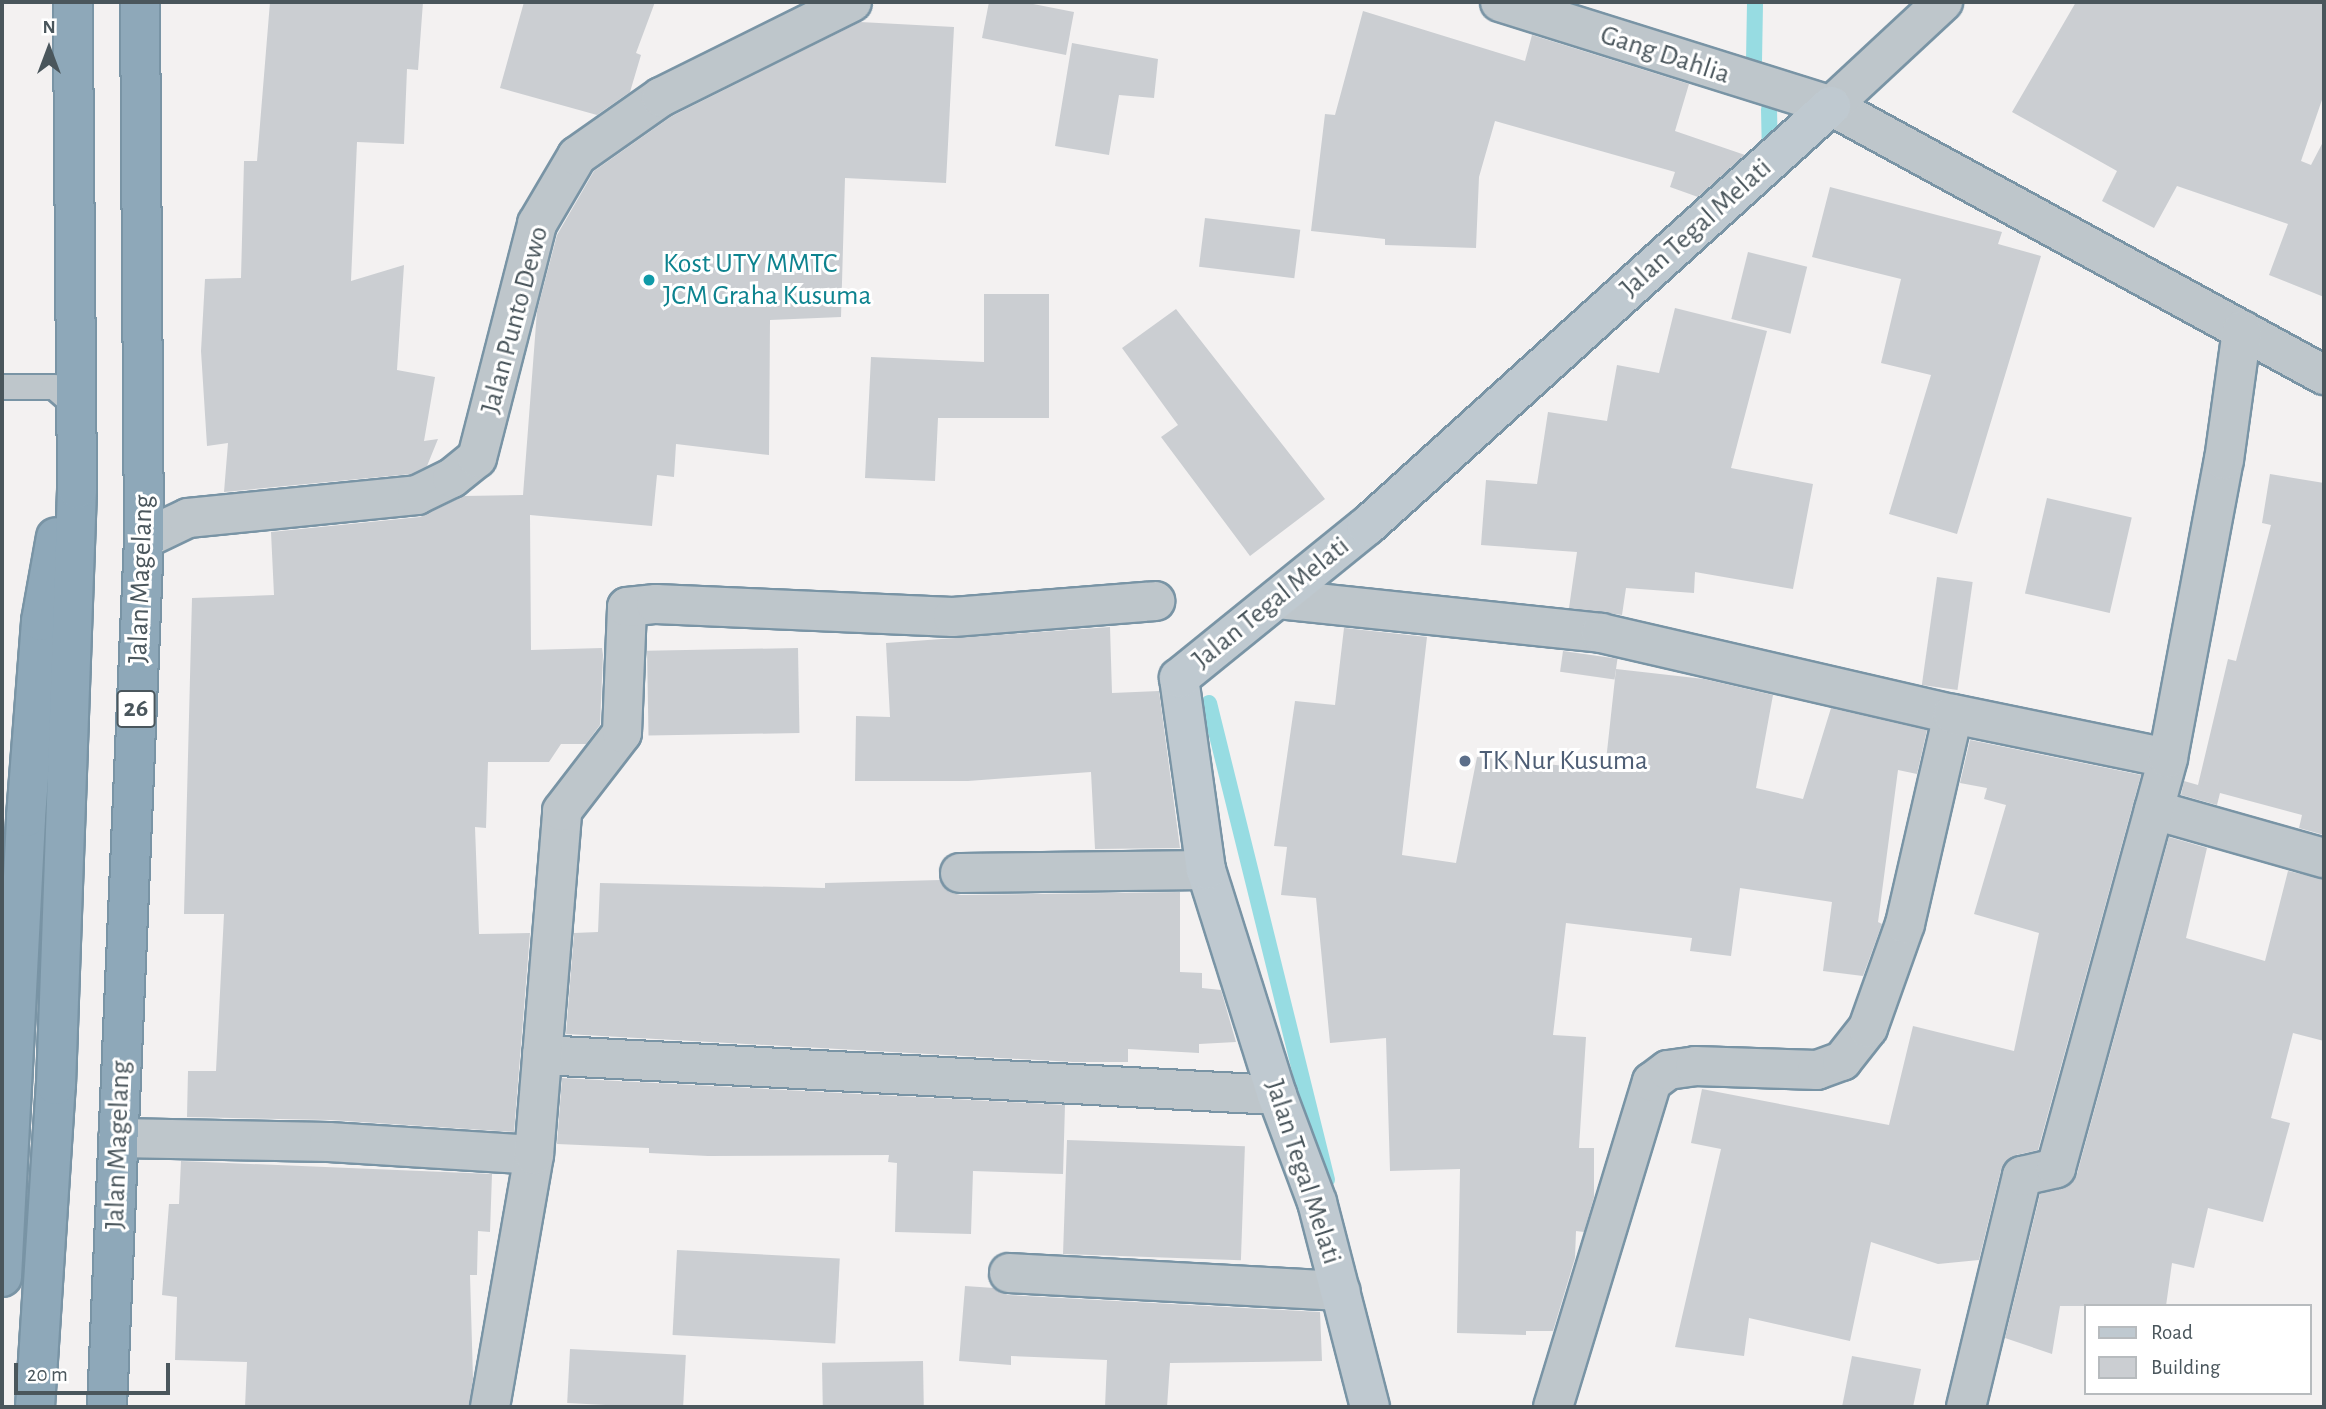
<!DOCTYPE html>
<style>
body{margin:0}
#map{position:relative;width:2326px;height:1409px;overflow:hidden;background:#f3f1f1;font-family:"Alegreya Sans",sans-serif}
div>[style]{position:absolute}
.stream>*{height:16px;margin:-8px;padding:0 8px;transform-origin:8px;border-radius:8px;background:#97dce2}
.building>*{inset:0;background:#cbced2;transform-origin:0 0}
.roads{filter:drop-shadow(2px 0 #7994a5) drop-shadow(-2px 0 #7994a5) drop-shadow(0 2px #7994a5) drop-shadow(0 -2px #7994a5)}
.lane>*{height:24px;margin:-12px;padding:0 12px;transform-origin:12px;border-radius:12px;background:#bec6cb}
.street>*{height:38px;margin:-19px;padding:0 19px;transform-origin:19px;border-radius:19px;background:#bec6cb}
.secondary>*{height:38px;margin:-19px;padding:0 19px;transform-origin:19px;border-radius:19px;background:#bfc9d0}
.highway>*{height:38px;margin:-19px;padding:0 19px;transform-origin:19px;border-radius:19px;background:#8ea8b9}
.dots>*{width:19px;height:19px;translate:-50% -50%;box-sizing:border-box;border:4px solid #fff;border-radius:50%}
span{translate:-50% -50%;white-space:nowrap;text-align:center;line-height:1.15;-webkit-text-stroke:6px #fff;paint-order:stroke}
.shield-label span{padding:2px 5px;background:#fff;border:2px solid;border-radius:5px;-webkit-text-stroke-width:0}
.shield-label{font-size:26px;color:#4a565c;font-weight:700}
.street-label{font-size:28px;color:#4a565c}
.culture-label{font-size:28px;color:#0d838f}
.left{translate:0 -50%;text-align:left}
.service-label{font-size:28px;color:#4e5e75}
.frame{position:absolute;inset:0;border:4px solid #4a565c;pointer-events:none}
.legend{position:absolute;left:2084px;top:1304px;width:228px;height:91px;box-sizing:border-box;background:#fff;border:2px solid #b7bbbe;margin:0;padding:9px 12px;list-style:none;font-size:21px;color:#4a565c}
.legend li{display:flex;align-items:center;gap:14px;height:35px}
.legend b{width:35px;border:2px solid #b7bbbe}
.north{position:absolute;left:14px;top:14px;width:70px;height:70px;-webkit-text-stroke:5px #fff;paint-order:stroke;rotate:0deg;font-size:19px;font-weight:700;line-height:28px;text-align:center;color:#4a565c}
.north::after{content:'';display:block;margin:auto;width:24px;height:32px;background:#4a565c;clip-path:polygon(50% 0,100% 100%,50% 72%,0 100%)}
.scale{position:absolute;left:14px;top:1363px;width:156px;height:32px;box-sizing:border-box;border:4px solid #4a565c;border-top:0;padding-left:9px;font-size:21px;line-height:24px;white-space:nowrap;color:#4a565c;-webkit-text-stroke:5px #fff;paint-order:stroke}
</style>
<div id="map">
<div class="stream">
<i style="left:1754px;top:61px;width:59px;rotate:-89deg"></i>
<i style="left:1769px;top:109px;width:47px;rotate:88.8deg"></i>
<i style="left:1209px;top:703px;width:491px;rotate:76.1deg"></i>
</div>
<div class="building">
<i style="clip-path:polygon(270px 2px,423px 2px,418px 70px,407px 69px,404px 144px,357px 142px,351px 281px,404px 265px,397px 370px,435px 377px,424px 441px,438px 439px,427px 466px,411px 474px,224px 492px,228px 443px,207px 446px,201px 351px,205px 279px,241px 278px,244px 161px,257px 161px)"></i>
<i style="clip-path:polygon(524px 2px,655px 2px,636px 53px,641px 55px,630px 92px,597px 115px,500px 88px)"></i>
<i style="clip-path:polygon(989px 2px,1023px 2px,1074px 12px,1066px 55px,982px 38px)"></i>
<i style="clip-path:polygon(2076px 2px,2324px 2px,2324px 94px,2301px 161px,2311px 165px,2324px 140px,2324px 297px,2269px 275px,2288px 224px,2177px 186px,2154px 228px,2102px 201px,2117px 171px,2012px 112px)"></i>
<i style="clip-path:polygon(1363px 11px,1525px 61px,1532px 35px,1689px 84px,1675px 131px,1745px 155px,1698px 197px,1670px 187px,1675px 172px,1495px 121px,1479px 177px,1476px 248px,1385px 245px,1385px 239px,1311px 231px,1325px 114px,1335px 115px)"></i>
<i style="clip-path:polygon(860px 22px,954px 27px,946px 183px,845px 178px,841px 317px,770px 320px,769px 455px,676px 444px,674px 477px,657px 475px,652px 526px,530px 515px,531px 650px,602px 648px,603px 655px,600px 725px,586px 744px,561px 744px,549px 762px,488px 762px,486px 828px,475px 827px,479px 934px,530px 933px,514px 1132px,330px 1120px,187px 1117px,188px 1071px,216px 1071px,224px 914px,184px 914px,192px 598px,274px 595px,271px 532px,420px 517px,464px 496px,523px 495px,537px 311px,557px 235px,594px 171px,672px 116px)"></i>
<i style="clip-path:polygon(1072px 43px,1158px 59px,1154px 98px,1119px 95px,1109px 155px,1055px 146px)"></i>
<i style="clip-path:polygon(1830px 187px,2002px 232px,1998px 244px,2041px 256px,1957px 534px,1889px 514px,1931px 375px,1881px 363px,1901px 279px,1812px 257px)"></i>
<i style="left:1205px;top:218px;width:96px;height:49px;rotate:7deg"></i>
<i style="left:1748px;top:252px;width:61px;height:69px;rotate:14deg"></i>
<i style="clip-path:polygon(984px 294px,1049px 294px,1049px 418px,938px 418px,935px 481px,865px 478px,871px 357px,984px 362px)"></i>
<i style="clip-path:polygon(1675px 308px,1767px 331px,1731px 468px,1813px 484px,1793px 589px,1695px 572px,1694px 593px,1626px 588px,1622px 615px,1569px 608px,1577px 552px,1481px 545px,1486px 480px,1537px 484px,1548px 412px,1607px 421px,1617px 365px,1659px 373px)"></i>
<i style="clip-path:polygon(1176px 309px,1325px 499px,1250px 556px,1161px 437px,1178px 425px,1122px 348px)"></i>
<i style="clip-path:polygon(2270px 474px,2324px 483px,2324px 835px,2299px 828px,2302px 815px,2220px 793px,2217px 805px,2181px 795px,2184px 781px,2198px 785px,2228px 659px,2236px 661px,2271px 525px,2262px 523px)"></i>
<i style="left:2047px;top:498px;width:87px;height:98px;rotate:13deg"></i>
<i style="left:1937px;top:577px;width:36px;height:109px;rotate:8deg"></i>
<i style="clip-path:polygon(1110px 627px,1112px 693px,1159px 691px,1180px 848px,1095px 849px,1091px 772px,968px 781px,855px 781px,856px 716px,890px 717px,886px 643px)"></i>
<i style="clip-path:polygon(1344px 628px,1427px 637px,1402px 855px,1456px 863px,1477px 757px,1605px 770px,1616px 669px,1704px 679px,1773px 695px,1756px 788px,1803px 799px,1831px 708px,1927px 730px,1917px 774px,1898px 770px,1878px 922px,1882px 924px,1863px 976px,1823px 971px,1832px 902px,1740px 888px,1731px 956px,1690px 951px,1692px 938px,1566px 923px,1553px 1035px,1586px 1037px,1579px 1148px,1594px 1148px,1594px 1197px,1584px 1232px,1576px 1231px,1575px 1258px,1553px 1331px,1526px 1331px,1526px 1335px,1457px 1333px,1460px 1169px,1390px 1171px,1386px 1038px,1330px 1043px,1316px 898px,1281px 895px,1287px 847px,1274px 846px,1295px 701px,1335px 705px)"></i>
<i style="left:798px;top:648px;width:85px;height:151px;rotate:89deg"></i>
<i style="left:1563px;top:651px;width:55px;height:21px;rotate:8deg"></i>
<i style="clip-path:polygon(1970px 740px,2141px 775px,2038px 1150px,2016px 1155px,2001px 1170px,1979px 1260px,1938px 1264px,1871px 1242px,1850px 1341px,1749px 1318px,1744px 1356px,1675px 1347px,1721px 1149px,1691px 1143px,1702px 1089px,1889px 1125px,1913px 1026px,2014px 1051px,2039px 933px,1974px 914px,2006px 805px,1984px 799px,1987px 788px,1960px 783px)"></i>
<i style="clip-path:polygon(2169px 837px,2207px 848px,2186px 938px,2265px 961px,2288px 871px,2324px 879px,2324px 1041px,2293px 1033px,2271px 1118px,2290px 1123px,2263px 1222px,2208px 1208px,2194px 1268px,2172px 1263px,2166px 1306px,2060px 1306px,2052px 1354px,2005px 1338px,2040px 1194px,2071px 1184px,2077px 1174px)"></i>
<i style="clip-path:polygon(940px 880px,949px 892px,960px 895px,1180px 892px,1180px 972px,1202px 973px,1202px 988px,1221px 990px,1236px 1042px,1199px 1044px,1199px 1053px,1128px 1049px,1128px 1062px,1073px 1062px,566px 1034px,574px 933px,598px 932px,600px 883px,825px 888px,825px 883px)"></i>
<i style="clip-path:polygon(562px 1078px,1065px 1105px,1063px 1174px,973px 1171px,971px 1234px,895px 1232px,897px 1163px,888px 1162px,889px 1155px,708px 1156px,649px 1153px,649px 1148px,557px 1144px)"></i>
<i style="left:1067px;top:1140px;width:178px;height:114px;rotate:2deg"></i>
<i style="clip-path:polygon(181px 1161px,492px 1174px,490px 1232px,478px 1231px,477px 1275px,470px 1275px,473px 1379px,469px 1407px,245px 1407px,247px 1362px,175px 1360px,177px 1297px,162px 1295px,169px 1204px,179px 1204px)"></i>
<i style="left:677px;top:1250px;width:163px;height:85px;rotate:3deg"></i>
<i style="clip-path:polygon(965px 1286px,994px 1288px,1008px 1295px,1320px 1312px,1322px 1361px,1170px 1363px,1167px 1407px,1105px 1407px,1107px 1360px,1011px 1356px,1011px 1365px,959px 1361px)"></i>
<i style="left:570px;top:1349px;width:116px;height:54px;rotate:3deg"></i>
<i style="clip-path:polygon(1852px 1356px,1921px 1369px,1913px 1407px,1842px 1407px)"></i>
<i style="left:923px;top:1361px;width:46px;height:101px;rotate:89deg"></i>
</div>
<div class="roads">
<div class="lane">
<i style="left:2px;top:387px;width:52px"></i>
<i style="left:54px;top:387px;width:29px;rotate:41deg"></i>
</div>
<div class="street">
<i style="left:1500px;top:2px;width:347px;rotate:17.4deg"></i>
<i style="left:1831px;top:106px;width:562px;rotate:28.62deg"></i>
<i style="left:1831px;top:106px;width:153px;rotate:-42.9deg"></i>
<i style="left:144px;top:539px;width:49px;rotate:-25.5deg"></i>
<i style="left:188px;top:518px;width:230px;rotate:-5.7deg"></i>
<i style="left:417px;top:495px;width:39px;rotate:-26deg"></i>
<i style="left:452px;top:478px;width:32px;rotate:-39deg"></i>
<i style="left:477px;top:458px;width:242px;rotate:-75.6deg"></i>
<i style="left:537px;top:224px;width:79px;rotate:-59.5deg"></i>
<i style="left:577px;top:156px;width:103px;rotate:-35.1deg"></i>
<i style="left:661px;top:97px;width:213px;rotate:-26.4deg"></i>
<i style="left:1278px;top:599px;width:325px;rotate:6deg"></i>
<i style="left:1601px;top:633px;width:361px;rotate:13deg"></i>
<i style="left:2154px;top:810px;width:177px;rotate:15.8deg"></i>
<i style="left:960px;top:873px;width:246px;rotate:-0.7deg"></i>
<i style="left:542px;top:1055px;width:736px;rotate:3.12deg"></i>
<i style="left:118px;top:1138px;width:211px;rotate:1.1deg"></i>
<i style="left:329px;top:1142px;width:205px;rotate:3.6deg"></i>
<i style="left:1009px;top:1273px;width:332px;rotate:3.1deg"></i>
<i style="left:490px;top:1407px;width:256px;rotate:-80.1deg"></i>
<i style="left:534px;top:1155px;width:345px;rotate:-85.3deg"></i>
<i style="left:562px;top:811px;width:98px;rotate:-52.4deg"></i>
<i style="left:622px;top:733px;width:126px;rotate:-87.7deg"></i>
<i style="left:627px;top:607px;width:29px;rotate:-6deg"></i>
<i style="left:656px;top:604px;width:297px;rotate:2.5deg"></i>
<i style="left:953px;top:617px;width:203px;rotate:-4.5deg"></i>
<i style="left:1553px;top:1407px;width:340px;rotate:-73.1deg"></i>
<i style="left:1652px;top:1082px;width:20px;rotate:-37deg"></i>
<i style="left:1668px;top:1070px;width:27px;rotate:-8deg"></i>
<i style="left:1695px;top:1066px;width:122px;rotate:1.9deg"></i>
<i style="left:1817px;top:1070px;width:27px;rotate:-20deg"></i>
<i style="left:1842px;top:1061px;width:42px;rotate:-51.8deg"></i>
<i style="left:1868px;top:1028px;width:110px;rotate:-70.4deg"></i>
<i style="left:1905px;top:924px;width:215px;rotate:-77.1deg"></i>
<i style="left:1953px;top:714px;width:219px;rotate:11.6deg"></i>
<i style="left:1966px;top:1407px;width:238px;rotate:-76.4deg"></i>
<i style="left:2022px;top:1176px;width:35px;rotate:-13deg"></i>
<i style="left:2056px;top:1168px;width:425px;rotate:-74.7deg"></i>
<i style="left:2168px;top:758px;width:303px;rotate:-79.4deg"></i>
<i style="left:2224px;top:460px;width:131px;rotate:-82.1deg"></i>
</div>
<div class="secondary">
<i style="left:1370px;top:1407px;width:212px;rotate:-104.5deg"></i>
<i style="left:1317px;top:1202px;width:114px;rotate:-110.5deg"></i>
<i style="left:1277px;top:1095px;width:236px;rotate:-107.5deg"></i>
<i style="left:1206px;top:870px;width:194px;rotate:-98deg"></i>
<i style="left:1179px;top:678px;width:242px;rotate:-39deg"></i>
<i style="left:1367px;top:526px;width:626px;rotate:-42.15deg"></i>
</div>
<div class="highway">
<i style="left:2px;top:1277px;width:461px;rotate:-87deg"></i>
<i style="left:26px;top:817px;width:197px;rotate:-85.6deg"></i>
<i style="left:41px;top:621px;width:85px;rotate:-79.9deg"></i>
<i style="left:35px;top:1407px;width:323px;rotate:-86.3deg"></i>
<i style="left:56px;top:1085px;width:596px;rotate:-87.98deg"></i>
<i style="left:77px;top:489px;width:487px;rotate:-90.5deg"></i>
<i style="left:107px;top:1407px;width:869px;rotate:-87.56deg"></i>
<i style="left:144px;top:539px;width:537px;rotate:-90.43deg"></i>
</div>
</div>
<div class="dots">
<i style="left:649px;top:280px;background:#0f9aa8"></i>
<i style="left:1465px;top:761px;background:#5c6f8a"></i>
</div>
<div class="shield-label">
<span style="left:136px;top:709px">26</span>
</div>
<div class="street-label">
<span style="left:1665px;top:55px;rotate:18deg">Gang Dahlia</span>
<span style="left:1696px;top:228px;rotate:-42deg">Jalan Tegal Melati</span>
<span style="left:515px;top:320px;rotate:-75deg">Jalan Punto Dewo</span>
<span style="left:141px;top:579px;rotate:-88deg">Jalan Magelang</span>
<span style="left:1271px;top:603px;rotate:-39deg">Jalan Tegal Melati</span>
<span style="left:118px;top:1145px;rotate:-88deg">Jalan Magelang</span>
<span style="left:1303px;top:1172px;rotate:72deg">Jalan Tegal Melati</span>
</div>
<div class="culture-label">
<span class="left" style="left:663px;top:280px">Kost UTY MMTC<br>JCM Graha Kusuma</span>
</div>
<div class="service-label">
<span class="left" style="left:1479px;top:761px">TK Nur Kusuma</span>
</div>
<div class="frame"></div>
<ul class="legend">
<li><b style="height:9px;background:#bfc9d0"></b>Road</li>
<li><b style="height:19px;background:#cbced2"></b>Building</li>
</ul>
<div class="north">N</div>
<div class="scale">20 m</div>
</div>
